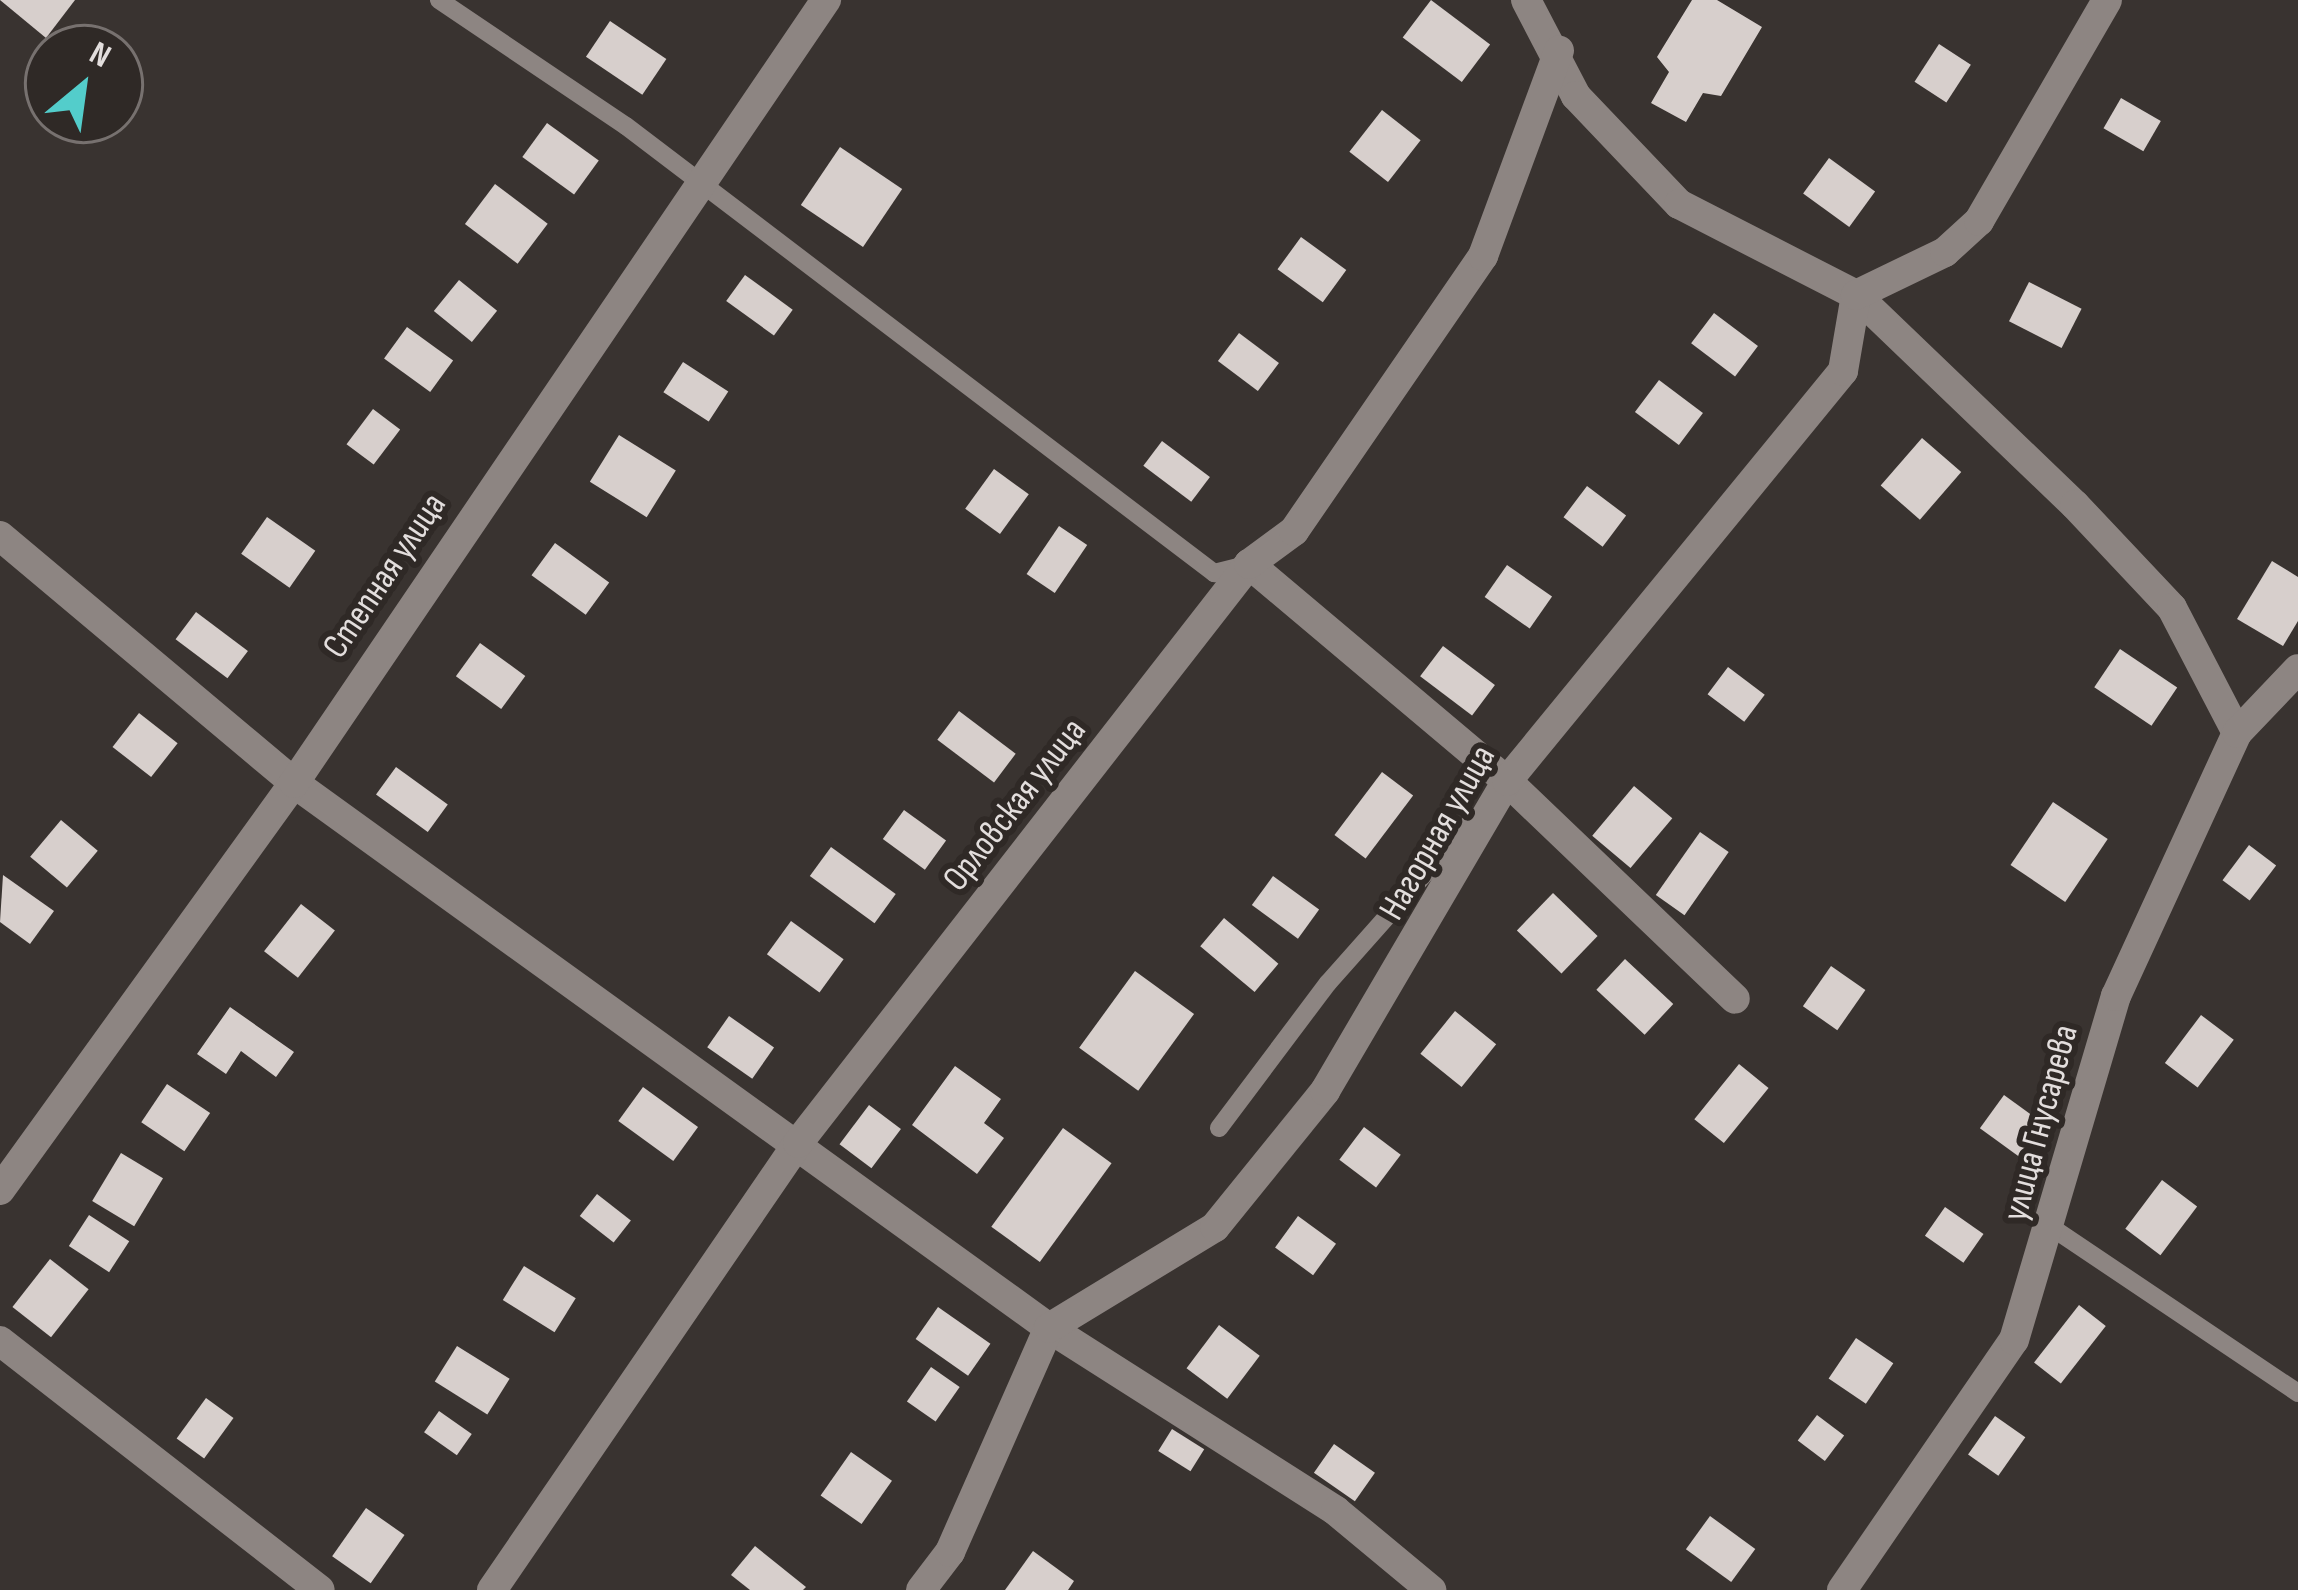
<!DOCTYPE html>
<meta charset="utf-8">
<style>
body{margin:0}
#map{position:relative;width:2298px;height:1590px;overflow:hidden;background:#393330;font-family:"Sofia Sans Condensed",sans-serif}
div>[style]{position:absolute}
.building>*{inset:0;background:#d7cfcc;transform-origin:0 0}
.service>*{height:18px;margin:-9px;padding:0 9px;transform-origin:9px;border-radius:9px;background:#8d8582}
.minor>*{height:30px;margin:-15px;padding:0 15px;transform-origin:15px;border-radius:15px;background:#8d8582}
span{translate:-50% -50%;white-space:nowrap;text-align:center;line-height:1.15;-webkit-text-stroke:12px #2f2926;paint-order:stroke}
.street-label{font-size:36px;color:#e3dedd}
.north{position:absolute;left:24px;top:24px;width:120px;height:120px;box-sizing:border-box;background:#2f2926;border:3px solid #77716f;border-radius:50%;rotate:29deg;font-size:33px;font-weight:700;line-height:48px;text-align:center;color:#e3dedd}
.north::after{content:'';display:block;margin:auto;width:42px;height:54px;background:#53cdcb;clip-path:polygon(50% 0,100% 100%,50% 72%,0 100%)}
</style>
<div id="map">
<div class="building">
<i style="clip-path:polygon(0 0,75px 0,46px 38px)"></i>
<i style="left:1431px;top:0;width:74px;height:47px;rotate:37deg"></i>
<i style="clip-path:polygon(1692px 0,1717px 0,1762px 27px,1721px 96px,1703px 93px,1686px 122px,1651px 103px,1669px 72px,1657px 57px)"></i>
<i style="left:610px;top:21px;width:68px;height:43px;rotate:34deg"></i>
<i style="left:1939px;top:44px;width:38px;height:45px;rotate:33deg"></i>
<i style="left:2121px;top:98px;width:46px;height:35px;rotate:30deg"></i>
<i style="left:1382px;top:110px;width:49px;height:53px;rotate:38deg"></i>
<i style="left:547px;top:123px;width:64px;height:42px;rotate:36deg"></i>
<i style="left:840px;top:147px;width:75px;height:70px;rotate:34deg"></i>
<i style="left:1829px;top:158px;width:57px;height:44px;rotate:36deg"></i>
<i style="left:495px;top:184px;width:66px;height:50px;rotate:37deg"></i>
<i style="left:1301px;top:237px;width:56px;height:40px;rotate:36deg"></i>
<i style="left:745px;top:275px;width:59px;height:32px;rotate:36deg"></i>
<i style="left:459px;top:280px;width:49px;height:40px;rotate:39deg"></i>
<i style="left:2029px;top:282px;width:59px;height:44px;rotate:27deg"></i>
<i style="left:1714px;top:313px;width:55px;height:38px;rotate:37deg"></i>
<i style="left:407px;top:327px;width:57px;height:39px;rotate:36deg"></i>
<i style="left:1239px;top:333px;width:50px;height:35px;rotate:37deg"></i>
<i style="left:683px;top:362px;width:54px;height:36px;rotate:33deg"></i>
<i style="left:1659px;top:380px;width:55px;height:40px;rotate:37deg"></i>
<i style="left:373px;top:409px;width:34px;height:44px;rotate:37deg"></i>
<i style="left:619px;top:435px;width:67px;height:55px;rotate:32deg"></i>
<i style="left:1922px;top:438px;width:52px;height:63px;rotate:41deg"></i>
<i style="left:1162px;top:441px;width:60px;height:31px;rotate:37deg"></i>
<i style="left:994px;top:469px;width:43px;height:49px;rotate:36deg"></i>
<i style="left:1587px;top:486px;width:49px;height:39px;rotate:37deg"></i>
<i style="left:267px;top:517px;width:59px;height:45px;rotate:35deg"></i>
<i style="left:1059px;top:526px;width:34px;height:58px;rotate:34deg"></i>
<i style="left:555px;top:543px;width:67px;height:40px;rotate:36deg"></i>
<i style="clip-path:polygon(2272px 561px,2298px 577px,2298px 621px,2283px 646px,2237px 619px)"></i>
<i style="left:1507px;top:565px;width:55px;height:39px;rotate:35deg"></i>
<i style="left:196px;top:612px;width:65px;height:34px;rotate:37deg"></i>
<i style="left:480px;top:643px;width:56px;height:41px;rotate:36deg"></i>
<i style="left:1443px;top:646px;width:65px;height:38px;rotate:37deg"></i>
<i style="left:2120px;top:649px;width:69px;height:46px;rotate:34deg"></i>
<i style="left:1728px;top:667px;width:46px;height:34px;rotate:37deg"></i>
<i style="left:959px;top:711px;width:71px;height:36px;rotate:37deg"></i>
<i style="left:139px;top:713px;width:49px;height:43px;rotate:38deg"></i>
<i style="left:396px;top:767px;width:64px;height:34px;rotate:36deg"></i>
<i style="left:1382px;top:772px;width:39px;height:79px;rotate:37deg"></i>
<i style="left:1634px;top:786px;width:50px;height:65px;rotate:40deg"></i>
<i style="left:2053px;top:802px;width:66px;height:76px;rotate:34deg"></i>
<i style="left:904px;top:810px;width:52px;height:36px;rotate:36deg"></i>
<i style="left:61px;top:820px;width:48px;height:48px;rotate:40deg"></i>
<i style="left:1700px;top:832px;width:35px;height:77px;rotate:35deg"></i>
<i style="left:2249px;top:845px;width:34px;height:44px;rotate:37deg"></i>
<i style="left:831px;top:847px;width:80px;height:36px;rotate:36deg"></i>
<i style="clip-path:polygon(3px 875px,54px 911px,30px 944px,0 922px)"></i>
<i style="left:1273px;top:876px;width:57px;height:36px;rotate:36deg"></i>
<i style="left:1553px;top:893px;width:62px;height:52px;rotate:44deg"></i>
<i style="left:301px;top:904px;width:43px;height:60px;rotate:38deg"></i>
<i style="left:1224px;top:918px;width:71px;height:37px;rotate:40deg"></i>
<i style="left:791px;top:921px;width:65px;height:41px;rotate:36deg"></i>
<i style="left:1625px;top:959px;width:66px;height:42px;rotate:43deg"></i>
<i style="left:1831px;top:966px;width:42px;height:49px;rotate:35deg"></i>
<i style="left:1135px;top:971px;width:73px;height:95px;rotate:36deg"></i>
<i style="clip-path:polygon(230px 1007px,294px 1052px,276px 1077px,241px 1051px,226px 1074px,197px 1054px)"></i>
<i style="left:1455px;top:1011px;width:53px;height:55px;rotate:39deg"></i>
<i style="left:2201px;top:1015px;width:41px;height:60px;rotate:37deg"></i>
<i style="left:729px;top:1016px;width:55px;height:38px;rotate:35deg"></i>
<i style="left:1739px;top:1064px;width:38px;height:71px;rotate:39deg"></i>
<i style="clip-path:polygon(955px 1066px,1001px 1099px,984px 1123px,1004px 1138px,977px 1174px,912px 1125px)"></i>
<i style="left:167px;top:1084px;width:52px;height:46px;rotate:34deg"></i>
<i style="left:643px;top:1087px;width:68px;height:42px;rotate:36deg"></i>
<i style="left:2004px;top:1095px;width:52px;height:41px;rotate:36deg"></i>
<i style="left:869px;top:1105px;width:40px;height:49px;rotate:37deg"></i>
<i style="left:1364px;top:1127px;width:46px;height:41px;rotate:37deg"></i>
<i style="left:1063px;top:1128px;width:60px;height:122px;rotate:36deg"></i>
<i style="left:121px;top:1153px;width:49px;height:56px;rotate:31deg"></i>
<i style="left:2162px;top:1180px;width:44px;height:61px;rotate:37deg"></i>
<i style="left:597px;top:1194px;width:43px;height:28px;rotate:38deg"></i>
<i style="left:1945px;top:1207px;width:47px;height:35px;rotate:35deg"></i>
<i style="left:89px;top:1215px;width:48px;height:37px;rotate:33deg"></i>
<i style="left:1298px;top:1216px;width:47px;height:39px;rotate:36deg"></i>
<i style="left:50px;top:1259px;width:49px;height:61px;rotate:38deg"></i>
<i style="left:524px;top:1266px;width:61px;height:40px;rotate:32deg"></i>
<i style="left:2079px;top:1305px;width:34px;height:73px;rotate:38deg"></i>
<i style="left:938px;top:1307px;width:64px;height:39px;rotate:35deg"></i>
<i style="left:1219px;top:1325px;width:51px;height:54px;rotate:37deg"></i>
<i style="left:1856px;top:1338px;width:45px;height:49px;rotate:34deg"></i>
<i style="left:457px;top:1346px;width:62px;height:42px;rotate:32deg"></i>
<i style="left:931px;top:1367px;width:35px;height:42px;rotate:35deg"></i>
<i style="left:206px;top:1398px;width:34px;height:50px;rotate:36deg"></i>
<i style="left:439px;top:1411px;width:40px;height:26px;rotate:35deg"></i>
<i style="left:1817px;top:1415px;width:34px;height:32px;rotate:37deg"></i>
<i style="left:1995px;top:1416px;width:37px;height:47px;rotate:35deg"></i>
<i style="left:1172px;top:1429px;width:38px;height:26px;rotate:32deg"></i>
<i style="left:1334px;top:1444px;width:50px;height:35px;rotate:35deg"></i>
<i style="left:851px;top:1452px;width:50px;height:53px;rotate:35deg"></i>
<i style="left:366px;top:1508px;width:47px;height:59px;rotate:35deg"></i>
<i style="left:1710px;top:1516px;width:56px;height:41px;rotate:36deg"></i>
<i style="clip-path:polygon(755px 1546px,806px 1587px,803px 1590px,750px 1590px,731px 1575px)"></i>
<i style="clip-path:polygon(1033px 1551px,1074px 1581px,1068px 1590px,1005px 1590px)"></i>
</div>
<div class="service">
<i style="left:439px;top:0;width:225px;rotate:34deg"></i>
<i style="left:626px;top:126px;width:739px;rotate:37.24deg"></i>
<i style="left:1214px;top:573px;width:32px;rotate:-14deg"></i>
<i style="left:1219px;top:1128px;width:181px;rotate:-53.1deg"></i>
<i style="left:1328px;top:983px;width:215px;rotate:-48.4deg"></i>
<i style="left:2054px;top:1229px;width:294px;rotate:33.9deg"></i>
</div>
<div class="minor">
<i style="left:1526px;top:0;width:108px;rotate:62.5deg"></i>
<i style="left:1576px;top:96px;width:149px;rotate:46.4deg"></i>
<i style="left:1679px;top:204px;width:199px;rotate:27.2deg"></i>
<i style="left:1856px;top:295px;width:303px;rotate:43.8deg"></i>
<i style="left:2075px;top:505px;width:141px;rotate:46.7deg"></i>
<i style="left:2172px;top:608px;width:141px;rotate:62.5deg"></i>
<i style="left:0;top:536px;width:384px;rotate:40deg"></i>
<i style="left:294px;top:783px;width:931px;rotate:35.82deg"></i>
<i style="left:1049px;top:1328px;width:340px;rotate:32.5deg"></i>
<i style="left:1336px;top:1511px;width:124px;rotate:39.7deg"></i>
<i style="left:1249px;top:564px;width:337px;rotate:40.1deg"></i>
<i style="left:1507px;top:781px;width:315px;rotate:43.7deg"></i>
<i style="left:0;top:1190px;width:502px;rotate:-54.16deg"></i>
<i style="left:294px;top:783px;width:947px;rotate:-55.81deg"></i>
<i style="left:0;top:1341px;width:405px;rotate:37.9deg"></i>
<i style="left:492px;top:1590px;width:542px;rotate:-55.61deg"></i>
<i style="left:798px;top:1143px;width:734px;rotate:-52.08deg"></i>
<i style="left:1249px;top:564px;width:56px;rotate:-36.3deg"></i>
<i style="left:1294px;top:531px;width:334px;rotate:-55.5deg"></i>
<i style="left:1483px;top:256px;width:219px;rotate:-69.7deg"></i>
<i style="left:921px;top:1590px;width:48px;rotate:-52.7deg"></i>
<i style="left:950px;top:1552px;width:245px;rotate:-66.2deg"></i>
<i style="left:1049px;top:1328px;width:194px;rotate:-31.3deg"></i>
<i style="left:1215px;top:1227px;width:175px;rotate:-51deg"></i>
<i style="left:1325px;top:1091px;width:359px;rotate:-59.6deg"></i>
<i style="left:1507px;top:781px;width:530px;rotate:-50.66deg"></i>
<i style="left:1843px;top:371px;width:77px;rotate:-80.3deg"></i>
<i style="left:1856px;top:295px;width:99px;rotate:-25.8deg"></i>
<i style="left:1945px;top:252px;width:46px;rotate:-42.4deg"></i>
<i style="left:1979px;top:221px;width:255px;rotate:-59.9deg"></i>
<i style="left:1842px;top:1590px;width:303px;rotate:-55.5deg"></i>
<i style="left:2014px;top:1340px;width:359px;rotate:-73.5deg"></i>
<i style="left:2116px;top:996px;width:289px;rotate:-65.3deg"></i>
<i style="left:2237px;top:733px;width:88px;rotate:-46.4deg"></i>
</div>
<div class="street-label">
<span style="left:385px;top:576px;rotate:-56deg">Степная улица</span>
<span style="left:1015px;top:805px;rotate:-52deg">Орловская улица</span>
<span style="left:1438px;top:833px;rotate:-60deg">Нагорная улица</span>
<span style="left:2041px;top:1123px;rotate:-75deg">улица Гнусарева</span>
</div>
<div class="north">N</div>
</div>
